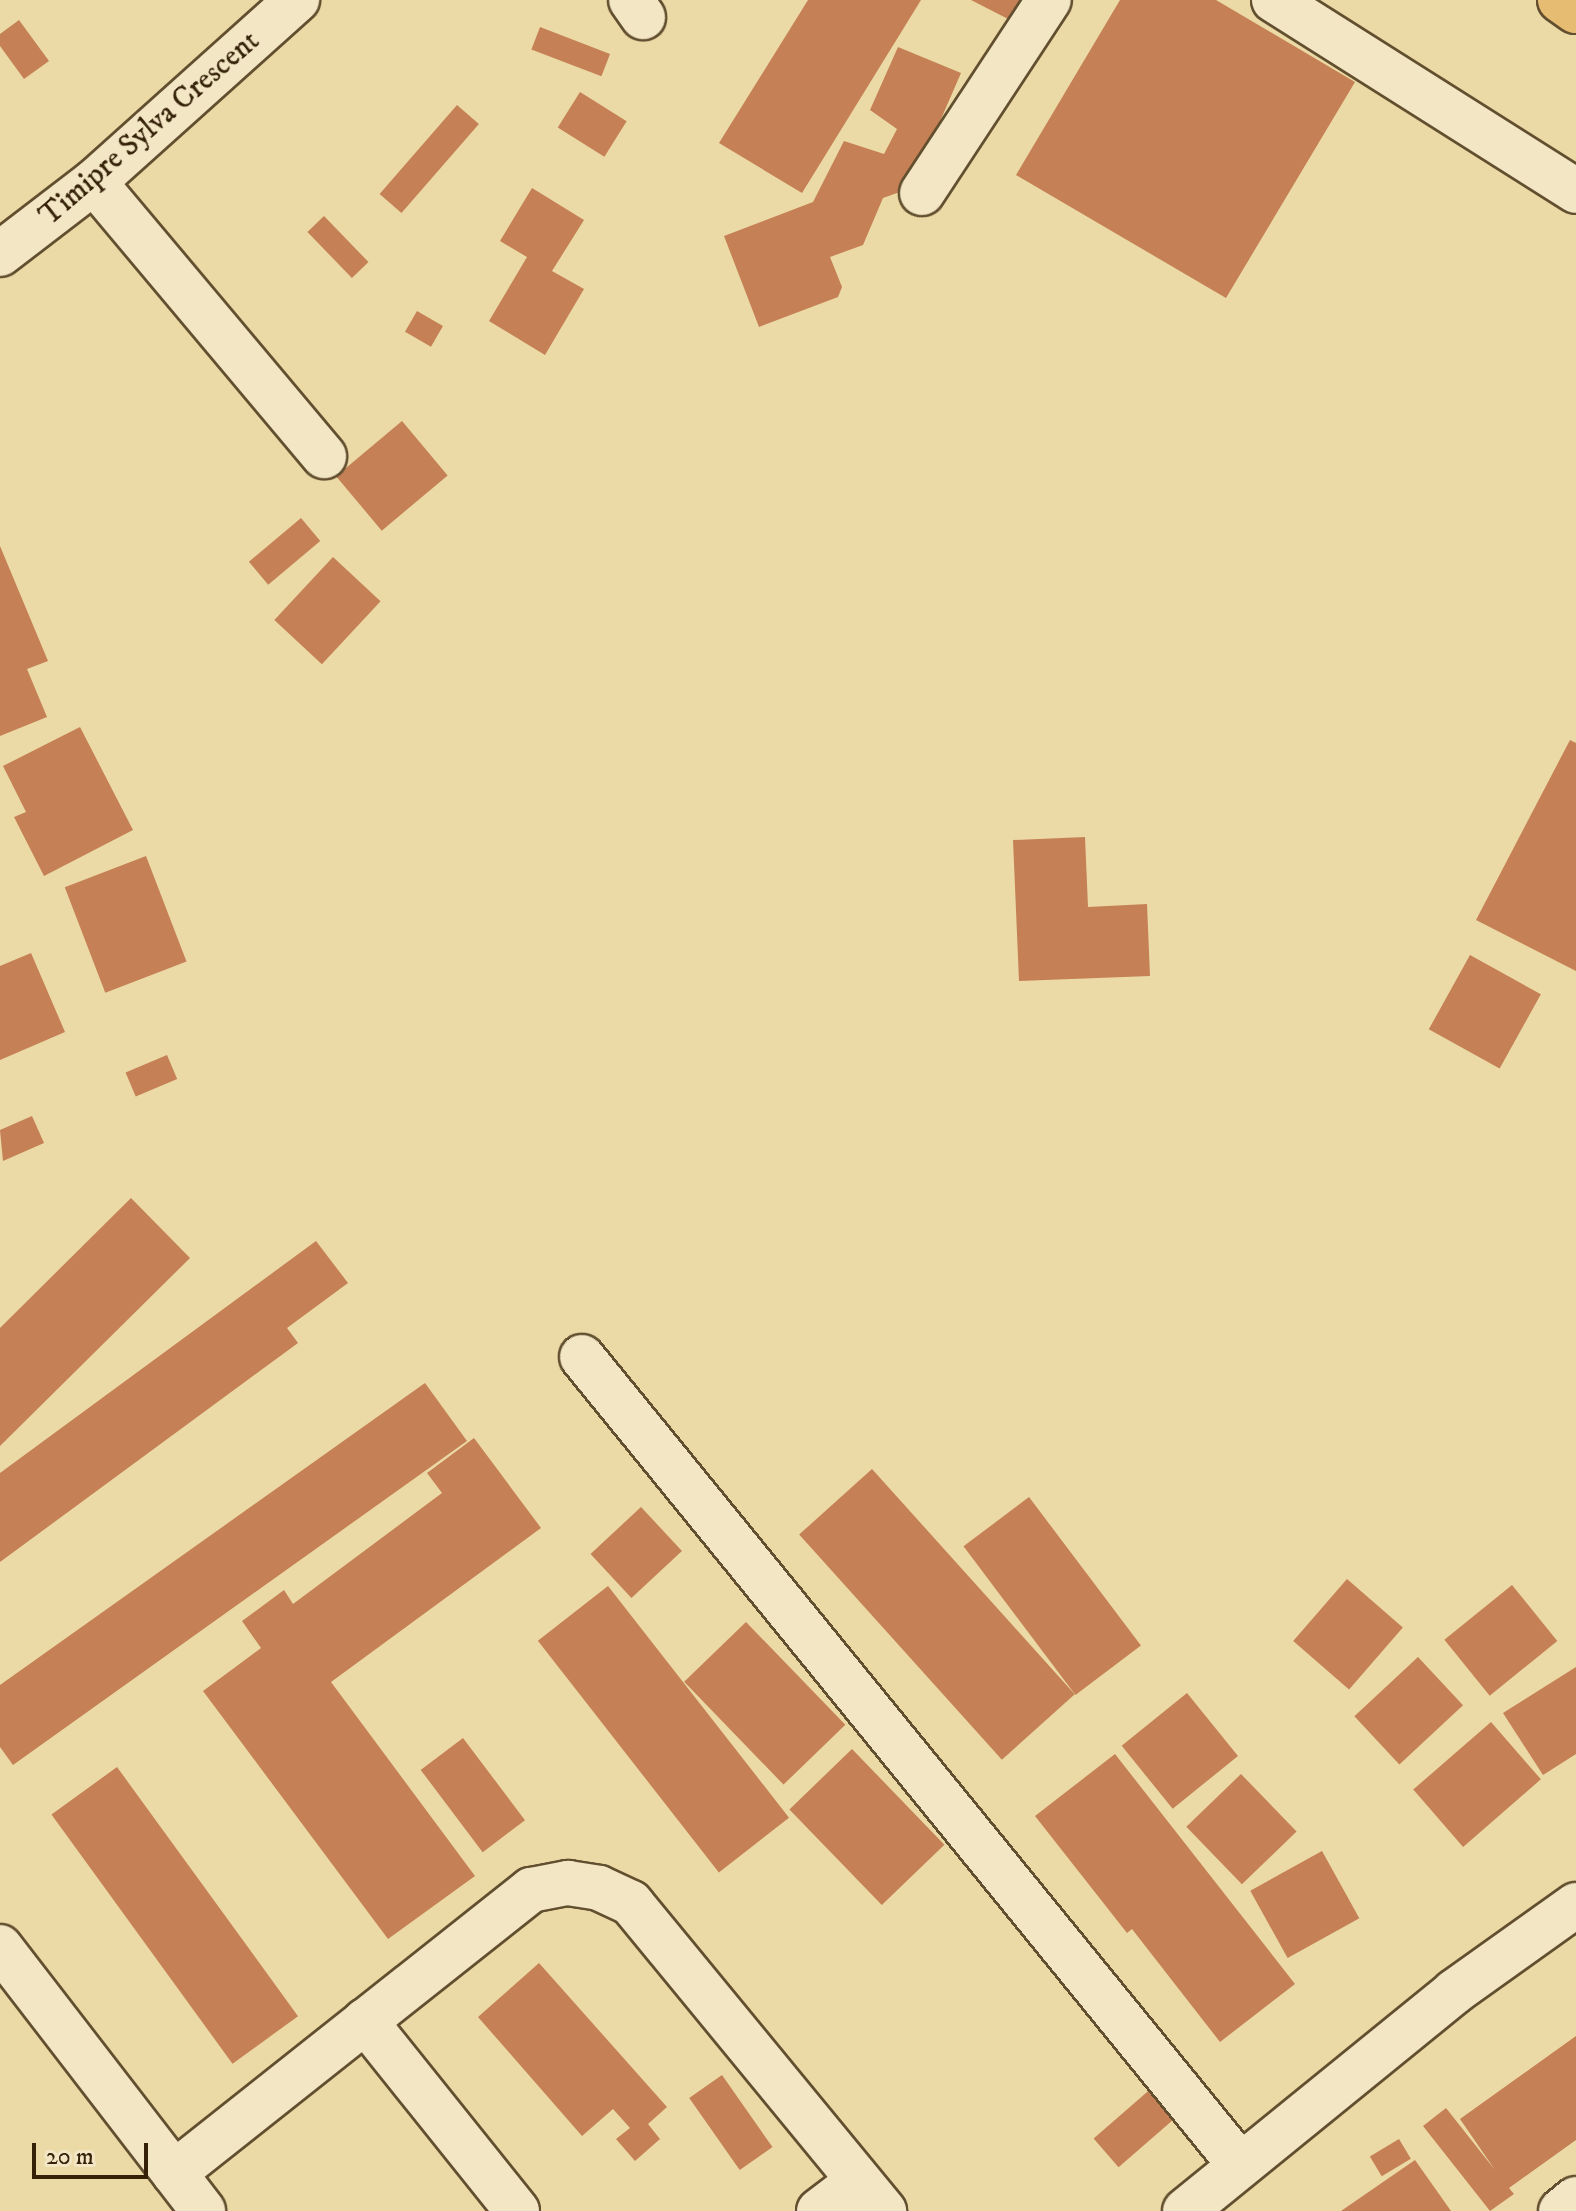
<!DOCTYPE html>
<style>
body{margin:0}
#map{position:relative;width:1576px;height:2211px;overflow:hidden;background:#ebd9a6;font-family:"IM FELL DW Pica",serif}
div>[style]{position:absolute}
.building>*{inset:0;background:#c58055;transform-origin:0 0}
.roads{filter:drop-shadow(2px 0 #624f2f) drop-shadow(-2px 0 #624f2f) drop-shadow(0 2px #624f2f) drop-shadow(0 -2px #624f2f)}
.minor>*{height:44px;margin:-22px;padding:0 22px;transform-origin:22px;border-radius:22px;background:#f2e6c5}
.major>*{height:44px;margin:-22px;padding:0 22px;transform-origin:22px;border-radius:22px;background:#e6bc73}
span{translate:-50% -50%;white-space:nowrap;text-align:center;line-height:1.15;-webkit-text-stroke:7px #f2e6c5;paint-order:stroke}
.street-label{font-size:30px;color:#342107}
.scale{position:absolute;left:32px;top:2143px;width:116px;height:36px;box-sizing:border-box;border:4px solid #342107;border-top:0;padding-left:10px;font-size:24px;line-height:28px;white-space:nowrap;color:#342107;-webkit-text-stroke:6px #f2e6c5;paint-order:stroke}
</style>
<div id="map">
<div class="building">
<div style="clip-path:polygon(808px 0,921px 0,802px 193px,719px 143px)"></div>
<div style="clip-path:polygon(971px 0,1025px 0,1014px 22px)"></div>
<div style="clip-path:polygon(1120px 0,1216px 0,1355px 82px,1226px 298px,1016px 175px)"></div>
<div style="clip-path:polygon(19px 20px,49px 61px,24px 79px,0 46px,0 34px)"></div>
<div style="left:540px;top:27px;width:75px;height:24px;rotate:21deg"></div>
<div style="clip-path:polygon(898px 47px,961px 73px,911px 188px,883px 198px,863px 245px,830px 257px,842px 287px,838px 297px,759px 327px,724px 236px,813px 202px,844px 141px,884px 154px,897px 129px,870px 110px)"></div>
<div style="left:580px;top:92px;width:55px;height:42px;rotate:32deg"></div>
<div style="left:457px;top:105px;width:29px;height:118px;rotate:41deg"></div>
<div style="clip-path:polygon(532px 188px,584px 220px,552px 271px,584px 289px,545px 355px,489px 321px,527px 257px,500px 241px)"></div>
<div style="left:324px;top:216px;width:64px;height:23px;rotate:46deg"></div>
<div style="left:417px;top:311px;width:30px;height:24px;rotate:30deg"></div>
<div style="left:402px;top:421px;width:71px;height:86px;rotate:50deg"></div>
<div style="left:301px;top:518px;width:30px;height:68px;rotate:50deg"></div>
<div style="clip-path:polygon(0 546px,48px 661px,27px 669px,47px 717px,0 736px)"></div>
<div style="left:333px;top:557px;width:65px;height:86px;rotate:43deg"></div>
<div style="clip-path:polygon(80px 727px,133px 830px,44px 876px,14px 817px,26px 812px,3px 766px)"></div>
<div style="clip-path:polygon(1570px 740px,1576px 743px,1576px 971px,1476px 920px)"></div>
<div style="clip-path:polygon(1085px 837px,1088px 907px,1147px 904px,1150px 976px,1019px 981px,1013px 840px)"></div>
<div style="left:146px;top:856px;width:113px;height:87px;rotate:69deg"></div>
<div style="clip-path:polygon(31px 953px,65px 1032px,0 1060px,0 966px)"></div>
<div style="left:1470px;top:955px;width:81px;height:85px;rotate:29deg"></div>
<div style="left:167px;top:1055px;width:26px;height:45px;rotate:67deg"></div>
<div style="clip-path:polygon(32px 1116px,44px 1143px,3px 1161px,0 1130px)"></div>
<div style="clip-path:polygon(131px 1198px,190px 1258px,0 1446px,0 1328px)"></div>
<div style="clip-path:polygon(316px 1241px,348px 1283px,287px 1328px,298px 1343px,0 1562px,0 1473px)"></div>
<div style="clip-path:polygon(425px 1383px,467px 1441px,13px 1765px,0 1747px,0 1685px)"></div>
<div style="clip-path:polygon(474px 1438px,541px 1528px,331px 1682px,475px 1876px,388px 1939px,203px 1691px,261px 1648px,242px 1621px,284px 1590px,293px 1604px,442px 1493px,427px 1473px)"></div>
<div style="left:872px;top:1469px;width:303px;height:98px;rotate:48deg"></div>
<div style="left:1029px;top:1497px;width:186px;height:82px;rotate:53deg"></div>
<div style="left:641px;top:1507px;width:60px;height:69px;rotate:47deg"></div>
<div style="left:1347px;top:1579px;width:74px;height:82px;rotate:41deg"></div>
<div style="left:1512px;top:1585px;width:72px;height:87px;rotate:51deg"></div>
<div style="left:608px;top:1586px;width:294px;height:89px;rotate:52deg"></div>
<div style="left:746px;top:1622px;width:143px;height:86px;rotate:46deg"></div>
<div style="left:1418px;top:1657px;width:66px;height:87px;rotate:47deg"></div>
<div style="clip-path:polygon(1576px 1667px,1576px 1754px,1543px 1775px,1503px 1713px)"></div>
<div style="left:1187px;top:1693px;width:81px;height:84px;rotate:51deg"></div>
<div style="left:1491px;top:1722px;width:76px;height:103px;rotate:49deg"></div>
<div style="left:463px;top:1738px;width:103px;height:53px;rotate:53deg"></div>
<div style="left:852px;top:1749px;width:133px;height:87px;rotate:46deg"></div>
<div style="clip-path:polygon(1115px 1754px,1295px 1984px,1220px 2042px,1132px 1929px,1127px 1933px,1035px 1816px)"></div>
<div style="left:117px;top:1767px;width:308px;height:81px;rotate:54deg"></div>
<div style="left:1241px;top:1774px;width:80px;height:76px;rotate:46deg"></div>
<div style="left:1322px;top:1851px;width:77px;height:82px;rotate:61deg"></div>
<div style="clip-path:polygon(539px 1963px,667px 2107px,648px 2124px,660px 2139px,635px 2161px,616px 2139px,630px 2128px,613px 2109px,582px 2136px,478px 2017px)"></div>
<div style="clip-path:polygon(1576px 2036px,1576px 2140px,1509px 2188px,1514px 2194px,1490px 2211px,1423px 2126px,1446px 2108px,1495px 2170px,1460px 2119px)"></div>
<div style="left:722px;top:2075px;width:88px;height:40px;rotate:55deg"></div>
<div style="left:1154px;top:2086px;width:38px;height:80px;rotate:49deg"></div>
<div style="left:1399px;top:2139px;width:23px;height:34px;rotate:59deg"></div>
<div style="clip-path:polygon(1415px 2160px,1451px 2211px,1341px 2211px)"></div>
</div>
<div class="roads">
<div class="minor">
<div style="left:631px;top:0;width:21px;rotate:55deg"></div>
<div style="left:1274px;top:0;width:357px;rotate:32.3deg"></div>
<div style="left:94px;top:182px;width:358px;rotate:50deg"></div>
<div style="left:922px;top:193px;width:231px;rotate:-56.7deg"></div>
<div style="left:0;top:254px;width:118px;rotate:-37.5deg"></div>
<div style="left:94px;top:182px;width:273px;rotate:-41.9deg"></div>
<div style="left:582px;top:1357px;width:1042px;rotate:50.84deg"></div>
<div style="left:0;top:1947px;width:333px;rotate:52.4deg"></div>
<div style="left:365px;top:2021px;width:243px;rotate:51.3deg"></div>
<div style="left:174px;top:2173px;width:456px;rotate:-38.4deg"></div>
<div style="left:531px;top:1890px;width:38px;rotate:-11deg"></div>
<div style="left:568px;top:1883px;width:31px;rotate:9deg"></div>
<div style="left:599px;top:1888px;width:35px;rotate:25deg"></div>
<div style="left:631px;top:1903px;width:399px;rotate:50.6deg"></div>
<div style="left:819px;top:2211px;width:48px;rotate:-37.3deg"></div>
<div style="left:1185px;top:2211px;width:347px;rotate:-39.1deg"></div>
<div style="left:1454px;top:1992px;width:150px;rotate:-35.5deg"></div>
<div style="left:1561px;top:2211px;width:19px;rotate:-39deg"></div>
</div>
<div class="major">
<div style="left:1560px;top:0;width:19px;rotate:35deg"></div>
</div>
</div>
<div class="street-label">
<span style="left:150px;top:129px;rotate:-41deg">Timipre Sylva Crescent</span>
</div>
<div class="scale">20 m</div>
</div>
